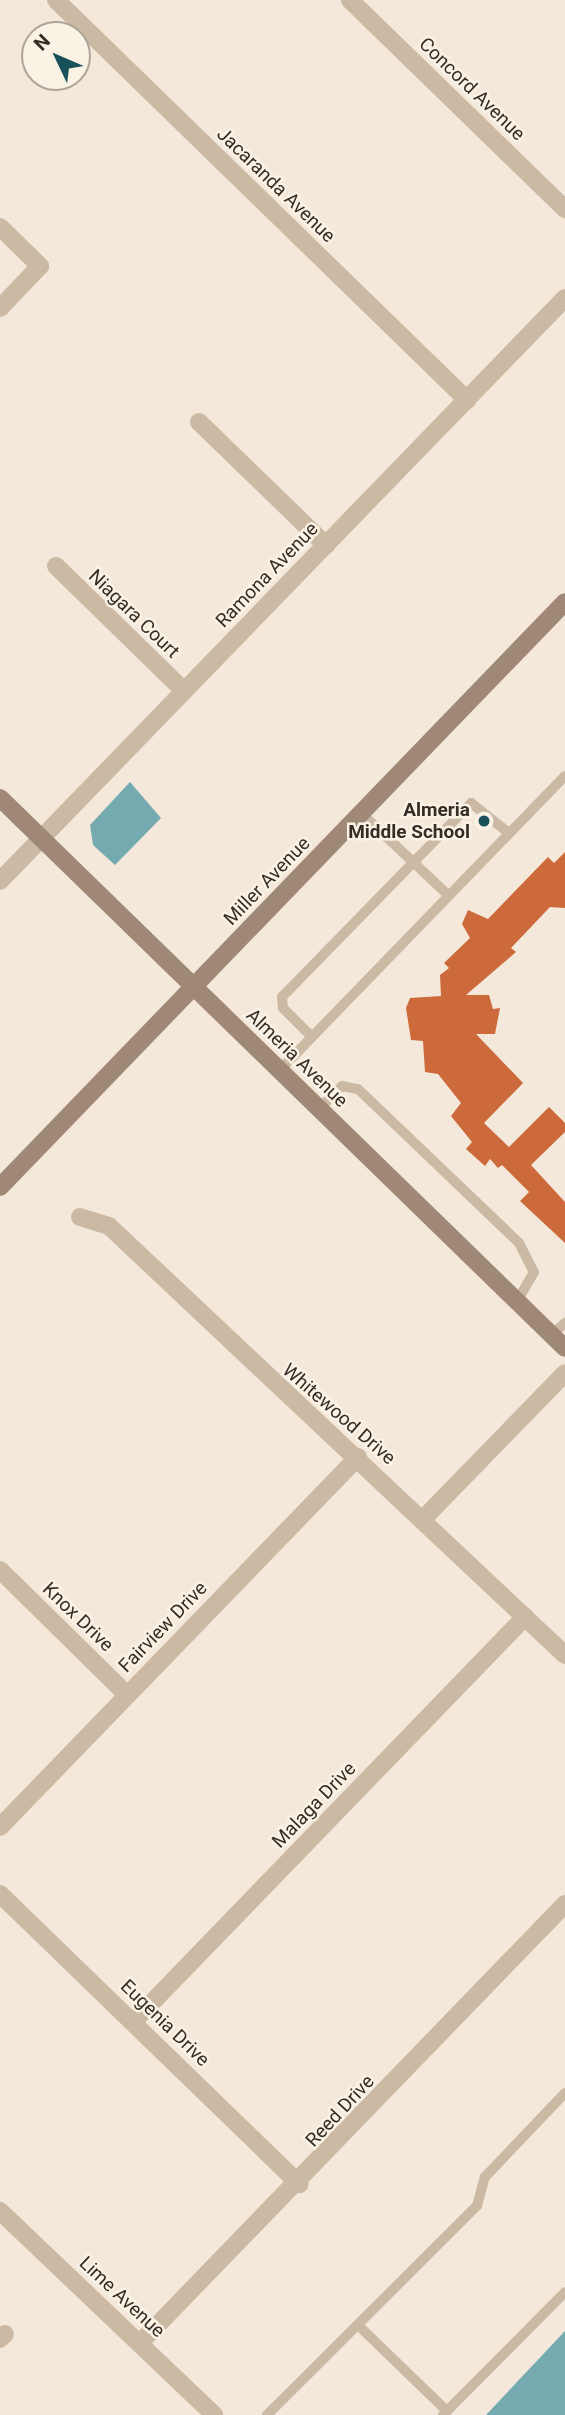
<!DOCTYPE html>
<style>
body{margin:0}
#map{position:relative;width:565px;height:2415px;overflow:hidden;background:#f3e8d9;font-family:Roboto,sans-serif}
div>[style]{position:absolute}
.water>*{inset:0;background:#76aab1}
.building>*{inset:0;background:#cd6a3c}
.lane>*{height:10px;margin:-5px;padding:0 5px;transform-origin:5px;border-radius:5px;background:#cbb9a4}
.street>*{height:18px;margin:-9px;padding:0 9px;transform-origin:9px;border-radius:9px;background:#cbb9a4}
.secondary>*{height:18px;margin:-9px;padding:0 9px;transform-origin:9px;border-radius:9px;background:#9f8875}
.dots>*{width:19px;height:19px;translate:-50% -50%;box-sizing:border-box;border:4px solid #faf2e5;border-radius:50%}
span{translate:-50% -50%;white-space:nowrap;text-align:center;line-height:1.15;-webkit-text-stroke:5px #faf2e5;paint-order:stroke}
.street-label{font-size:19px;color:#362c26}
.poi-label{font-size:19px;color:#362c26;font-weight:700}
.right{translate:-100% -50%;text-align:right}
.north{position:absolute;left:21px;top:21px;width:70px;height:70px;box-sizing:border-box;background:#faf2e5;border:2px solid #aca399;border-radius:50%;rotate:314deg;font-size:19px;font-weight:700;line-height:28px;text-align:center;color:#362c26}
.north::after{content:'';display:block;margin:auto;width:24px;height:32px;background:#19515a;clip-path:polygon(50% 0,100% 100%,50% 72%,0 100%)}
</style>
<div id="map">
<div class="water">
<div style="clip-path:polygon(130px 782px,161px 818px,115px 865px,93px 845px,90px 825px)"></div>
<div style="clip-path:polygon(565px 2331px,565px 2415px,486px 2415px)"></div>
</div>
<div class="building">
<div style="clip-path:polygon(565px 852px,565px 908px,550px 907px,511px 948px,516px 952px,466px 995px,489px 995px,493px 1009px,500px 1008px,495px 1034px,476px 1034px,523px 1083px,484px 1123px,509px 1147px,549px 1107px,565px 1123px,565px 1132px,531px 1165px,565px 1202px,565px 1243px,520px 1201px,529px 1192px,502px 1165px,498px 1168px,490px 1159px,485px 1166px,466px 1149px,472px 1142px,451px 1116px,461px 1103px,438px 1074px,425px 1072px,423px 1041px,411px 1040px,406px 1008px,410px 998px,441px 996px,440px 975px,449px 968px,444px 963px,470px 938px,462px 924px,468px 910px,488px 919px,548px 857px,554px 863px)"></div>
</div>
<div class="lane">
<div style="left:361px;top:813px;width:118px;rotate:43.3deg"></div>
<div style="left:311px;top:1036px;width:40px;rotate:-135deg"></div>
<div style="left:283px;top:1008px;width:11px;rotate:-95deg"></div>
<div style="left:282px;top:997px;width:271px;rotate:-45.7deg"></div>
<div style="left:471px;top:803px;width:48px;rotate:38.3deg"></div>
<div style="left:280px;top:1070px;width:409px;rotate:-45.9deg"></div>
<div style="left:319px;top:1109px;width:33px;rotate:-45deg"></div>
<div style="left:342px;top:1086px;width:16px;rotate:11deg"></div>
<div style="left:358px;top:1089px;width:223px;rotate:43.7deg"></div>
<div style="left:519px;top:1243px;width:33px;rotate:63deg"></div>
<div style="left:534px;top:1272px;width:32px;rotate:120deg"></div>
<div style="left:552px;top:1335px;width:18px;rotate:-43deg"></div>
<div style="left:360px;top:2327px;width:121px;rotate:44deg"></div>
<div style="left:267px;top:2415px;width:296px;rotate:-44.9deg"></div>
<div style="left:477px;top:2206px;width:30px;rotate:-75deg"></div>
<div style="left:485px;top:2177px;width:116px;rotate:-46.4deg"></div>
<div style="left:443px;top:2415px;width:173px;rotate:-45.2deg"></div>
</div>
<div class="street">
<div style="left:56px;top:0;width:574px;rotate:44.22deg"></div>
<div style="left:350px;top:0;width:300px;rotate:44.2deg"></div>
<div style="left:0;top:227px;width:56px;rotate:44.3deg"></div>
<div style="left:40px;top:266px;width:58px;rotate:133.6deg"></div>
<div style="left:199px;top:422px;width:177px;rotate:44.1deg"></div>
<div style="left:56px;top:566px;width:179px;rotate:44.3deg"></div>
<div style="left:0;top:881px;width:812px;rotate:-45.9deg"></div>
<div style="left:80px;top:1217px;width:30px;rotate:17deg"></div>
<div style="left:109px;top:1226px;width:626px;rotate:43.25deg"></div>
<div style="left:424px;top:1518px;width:202px;rotate:-45.8deg"></div>
<div style="left:0;top:1570px;width:178px;rotate:44.5deg"></div>
<div style="left:0;top:1827px;width:515px;rotate:-45.94deg"></div>
<div style="left:0;top:1894px;width:417px;rotate:44.1deg"></div>
<div style="left:133px;top:2022px;width:564px;rotate:-45.93deg"></div>
<div style="left:0;top:2211px;width:296px;rotate:43.6deg"></div>
<div style="left:0;top:2339px;width:7px;rotate:-45deg"></div>
<div style="left:140px;top:2343px;width:611px;rotate:-45.93deg"></div>
</div>
<div class="secondary">
<div style="left:0;top:798px;width:788px;rotate:44.23deg"></div>
<div style="left:0;top:1187px;width:813px;rotate:-46deg"></div>
</div>
<div class="dots">
<div style="left:484px;top:821px;background:#19515a"></div>
</div>
<div class="street-label">
<span style="left:472px;top:89px;rotate:44deg">Concord Avenue</span>
<span style="left:276px;top:185px;rotate:44deg">Jacaranda Avenue</span>
<span style="left:267px;top:575px;rotate:-46deg">Ramona Avenue</span>
<span style="left:134px;top:614px;rotate:44deg">Niagara Court</span>
<span style="left:267px;top:881px;rotate:-46deg">Miller Avenue</span>
<span style="left:297px;top:1058px;rotate:44deg">Almeria Avenue</span>
<span style="left:339px;top:1414px;rotate:41deg">Whitewood Drive</span>
<span style="left:78px;top:1617px;rotate:44deg">Knox Drive</span>
<span style="left:163px;top:1627px;rotate:-46deg">Fairview Drive</span>
<span style="left:314px;top:1805px;rotate:-46deg">Malaga Drive</span>
<span style="left:165px;top:2023px;rotate:44deg">Eugenia Drive</span>
<span style="left:340px;top:2111px;rotate:-47deg">Reed Drive</span>
<span style="left:122px;top:2297px;rotate:43deg">Lime Avenue</span>
</div>
<div class="poi-label">
<span class="right" style="left:470px;top:821px">Almeria<br>Middle School</span>
</div>
<div class="north">N</div>
</div>
